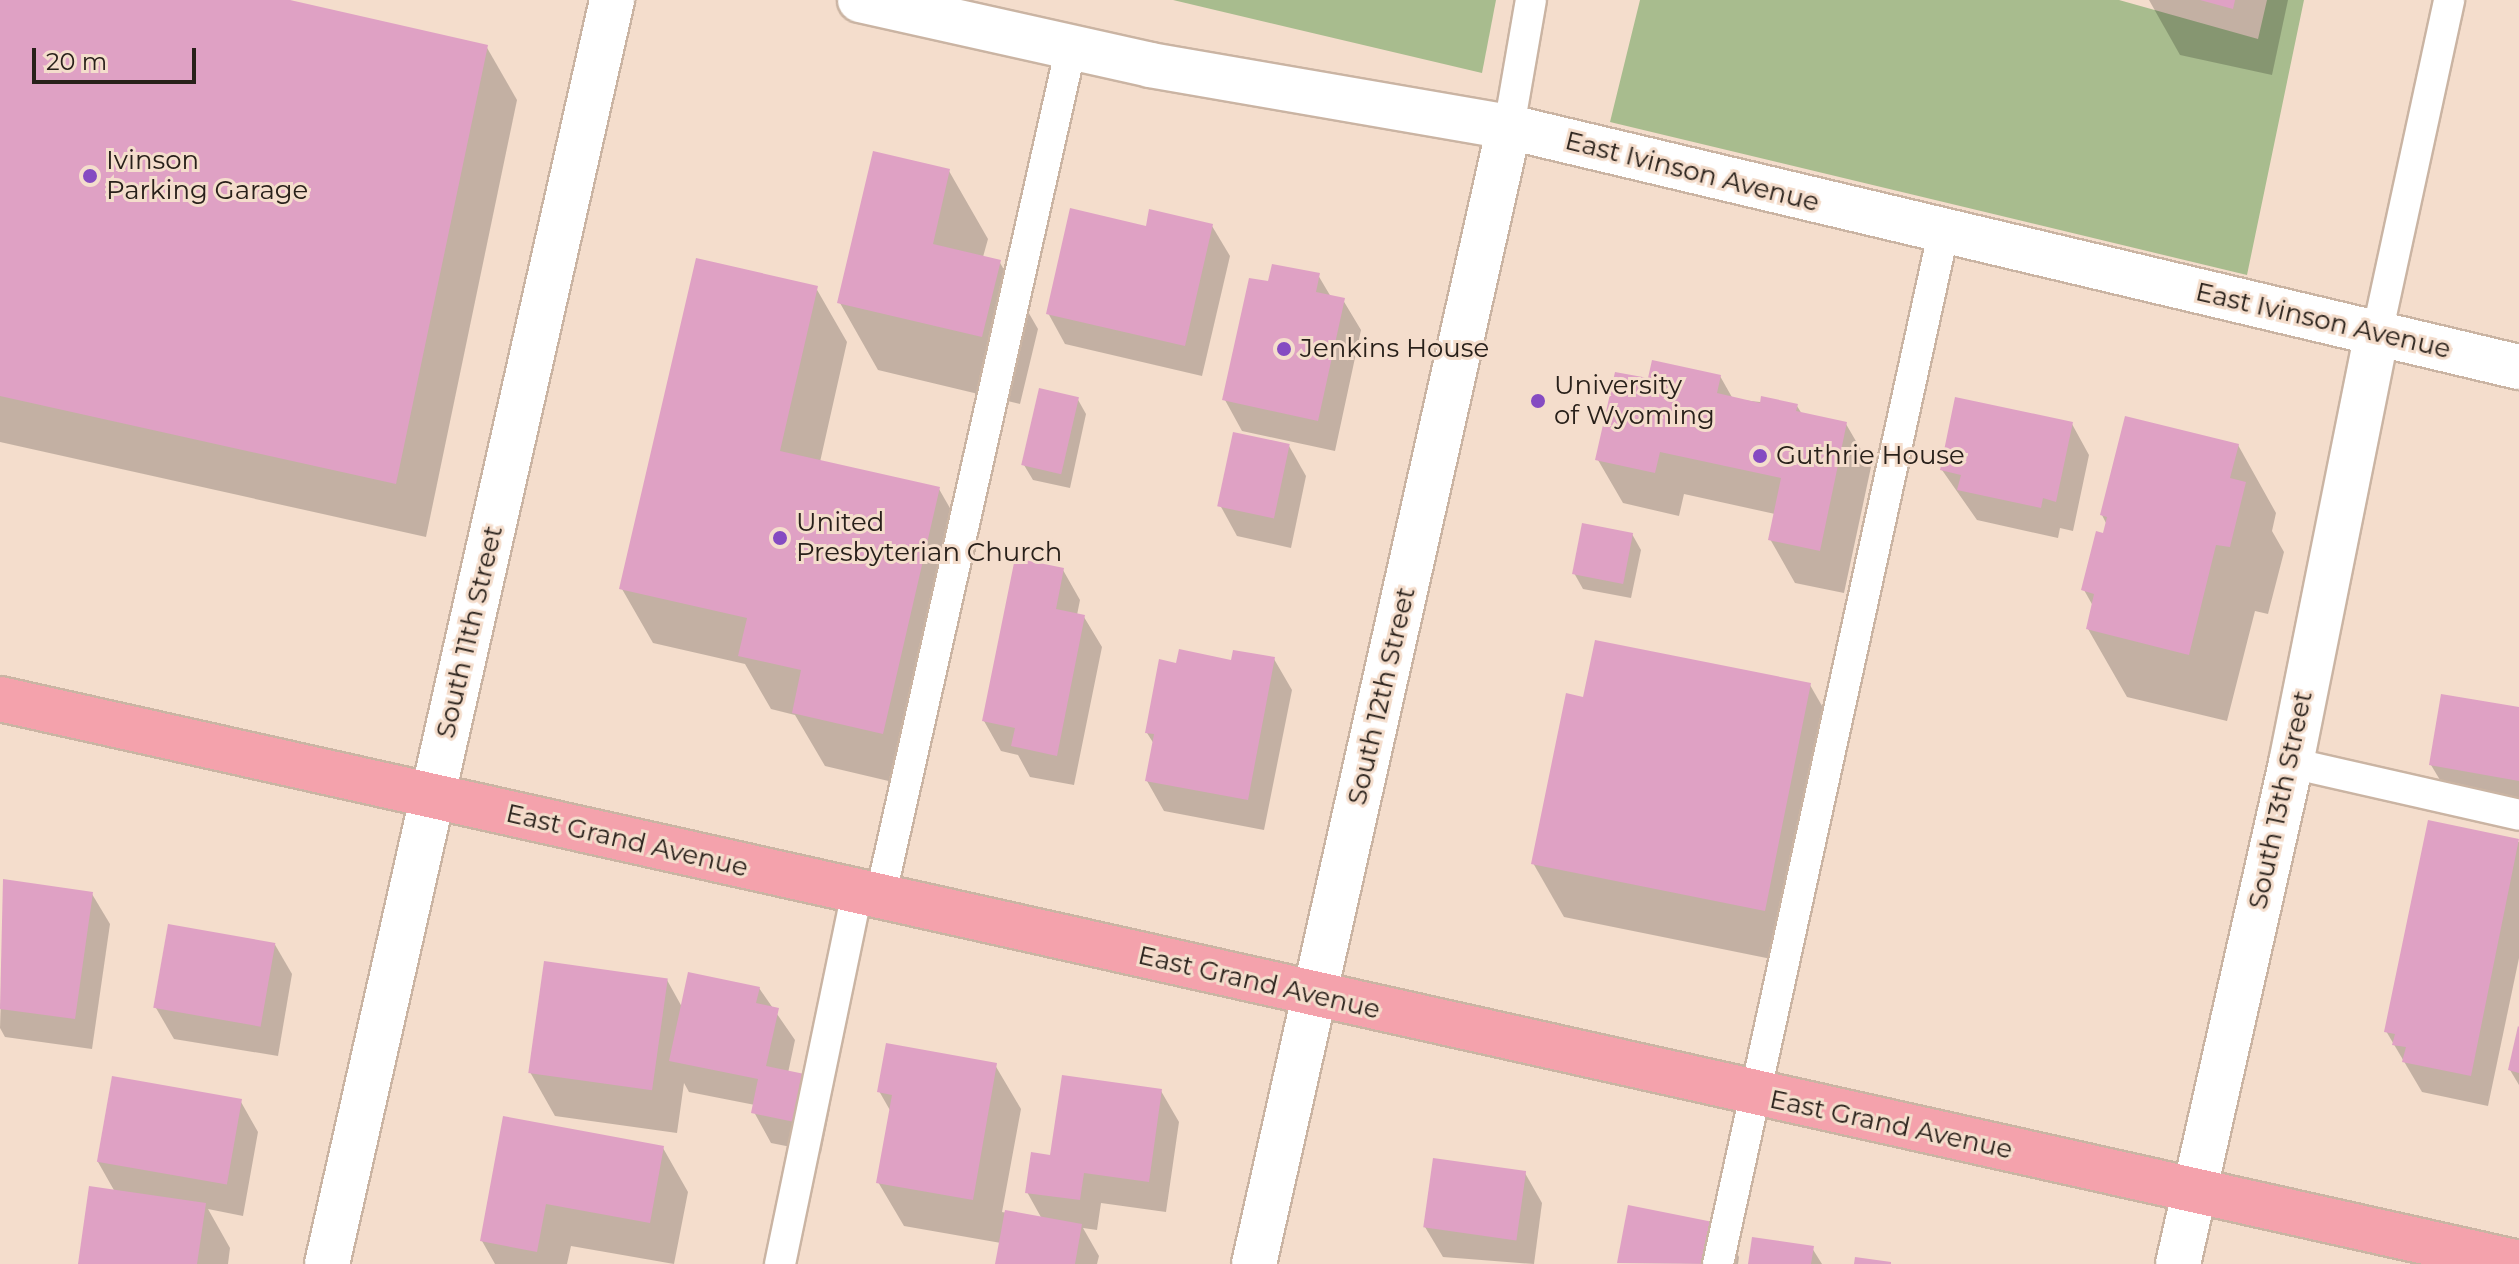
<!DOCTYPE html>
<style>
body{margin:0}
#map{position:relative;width:2519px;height:1264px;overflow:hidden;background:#f4ddcc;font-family:Montserrat,sans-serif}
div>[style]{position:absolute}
.green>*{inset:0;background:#a8bc8e}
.shadow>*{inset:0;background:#0003}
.building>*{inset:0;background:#dfa1c4;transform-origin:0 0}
.roads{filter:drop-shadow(2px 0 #cab4a3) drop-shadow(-2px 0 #cab4a3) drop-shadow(0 2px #cab4a3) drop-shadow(0 -2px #cab4a3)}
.service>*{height:30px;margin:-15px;padding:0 15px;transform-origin:15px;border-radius:15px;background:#fff}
.minor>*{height:44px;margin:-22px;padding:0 22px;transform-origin:22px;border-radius:22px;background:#fff}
.tertiary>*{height:44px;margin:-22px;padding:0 22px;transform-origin:22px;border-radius:22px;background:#fff}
.primary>*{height:44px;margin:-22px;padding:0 22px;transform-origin:22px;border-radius:22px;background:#f4a2ac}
.dots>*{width:22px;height:22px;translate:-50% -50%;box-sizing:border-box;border:4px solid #f4ddcc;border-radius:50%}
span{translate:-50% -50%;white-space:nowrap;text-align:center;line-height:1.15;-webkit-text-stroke:6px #f4ddcc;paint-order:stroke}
.poi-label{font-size:26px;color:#28201a}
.left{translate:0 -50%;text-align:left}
.street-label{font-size:26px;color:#28201a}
.scale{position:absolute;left:32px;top:48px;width:164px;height:36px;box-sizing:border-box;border:4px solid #28201a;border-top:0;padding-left:10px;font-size:24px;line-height:28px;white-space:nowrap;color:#28201a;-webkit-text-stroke:6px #f4ddcc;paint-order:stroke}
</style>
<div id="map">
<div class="green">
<div style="clip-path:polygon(1173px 0,1496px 0,1482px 73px)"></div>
<div style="clip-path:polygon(1640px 0,2119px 0,2258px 39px,2267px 0,2304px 0,2247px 275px,1610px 122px)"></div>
</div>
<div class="shadow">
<div style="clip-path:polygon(0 0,281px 0,486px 46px,517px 100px,426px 537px,0 442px)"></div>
<div style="clip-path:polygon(2149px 0,2288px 0,2272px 75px,2180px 55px)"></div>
<div style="clip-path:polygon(949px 171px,988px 239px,983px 257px,999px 261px,1038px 329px,1020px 404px,878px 370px,840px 303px)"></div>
<div style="clip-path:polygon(1212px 226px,1230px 256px,1202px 376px,1065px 344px,1048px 313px,1147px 229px)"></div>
<div style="clip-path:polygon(1318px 275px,1331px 297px,1343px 300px,1361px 330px,1335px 451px,1242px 431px,1225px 400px,1269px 284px)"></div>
<div style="clip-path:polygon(816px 288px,847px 342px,820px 462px,939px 489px,970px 543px,914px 787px,825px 766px,795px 715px,771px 709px,745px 664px,653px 643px,622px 589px)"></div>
<div style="clip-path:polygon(1720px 376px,1733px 399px,1797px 406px,1802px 414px,1846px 424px,1871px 467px,1844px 593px,1795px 583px,1770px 539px,1775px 514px,1684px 494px,1679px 516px,1623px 503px,1598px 460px,1650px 380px)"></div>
<div style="clip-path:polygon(1077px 398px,1086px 414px,1070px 488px,1033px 480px,1024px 465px)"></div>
<div style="clip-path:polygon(2072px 424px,2089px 455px,2073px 531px,2060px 528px,2058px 538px,1977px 520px,1942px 470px)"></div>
<div style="clip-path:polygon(2238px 445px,2276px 513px,2272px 531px,2284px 552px,2268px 614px,2255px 611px,2227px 721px,2127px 697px,2088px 629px,2093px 606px,2084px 590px,2105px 536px,2107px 525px,2102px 515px)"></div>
<div style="clip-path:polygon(1289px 446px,1306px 476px,1291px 548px,1237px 536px,1220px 505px)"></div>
<div style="clip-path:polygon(1632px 534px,1641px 550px,1631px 598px,1583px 589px,1574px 573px)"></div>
<div style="clip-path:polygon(1063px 570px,1080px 600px,1077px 615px,1084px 617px,1102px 647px,1074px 785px,1030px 777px,1018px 755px,1001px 751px,984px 721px)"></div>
<div style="clip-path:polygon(1274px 659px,1292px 690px,1264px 830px,1164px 811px,1147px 781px,1154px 744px,1147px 733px,1177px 665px)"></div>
<div style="clip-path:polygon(1810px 685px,1841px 739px,1796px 964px,1564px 917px,1533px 863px,1585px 699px)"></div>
<div style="clip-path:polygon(2519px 709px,2519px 807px,2449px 795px,2431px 765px)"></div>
<div style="clip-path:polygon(2430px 823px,2519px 842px,2519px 958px,2488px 1106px,2422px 1092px,2386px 1031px)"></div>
<div style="clip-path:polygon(5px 882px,92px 894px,110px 924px,92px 1049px,5px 1037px,0 1028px)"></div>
<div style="clip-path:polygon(274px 943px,292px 974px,278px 1056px,174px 1039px,156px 1008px)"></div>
<div style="clip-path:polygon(667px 980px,682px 1007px,759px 988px,795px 1040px,788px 1073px,812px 1078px,830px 1108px,821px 1153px,771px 1143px,754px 1112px,755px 1105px,689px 1092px,684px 1083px,677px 1133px,555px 1116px,530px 1072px)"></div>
<div style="clip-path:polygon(2519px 1030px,2519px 1085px,2510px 1070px)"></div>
<div style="clip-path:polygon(995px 1065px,1021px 1109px,1002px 1212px,1042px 1219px,1027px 1192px,1052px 1157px,1161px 1091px,1179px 1122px,1166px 1212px,1101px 1203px,1097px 1230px,1083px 1228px,1099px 1256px,1097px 1264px,997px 1264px,1001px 1243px,904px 1226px,878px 1182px,891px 1112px,879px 1091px)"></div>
<div style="clip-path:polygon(241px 1102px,258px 1132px,243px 1216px,208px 1209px,230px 1248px,228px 1264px,80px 1264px,115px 1192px,98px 1162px)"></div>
<div style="clip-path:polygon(505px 1119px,663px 1148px,688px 1192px,674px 1264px,571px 1246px,567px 1264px,495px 1264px,482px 1241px)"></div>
<div style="clip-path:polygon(1525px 1173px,1542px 1203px,1534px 1264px,1443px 1257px,1425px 1227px)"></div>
<div style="clip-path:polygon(1722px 1226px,1739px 1257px,1738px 1264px,1619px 1262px)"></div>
<div style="clip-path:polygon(1812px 1248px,1822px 1264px,1750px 1264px)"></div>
</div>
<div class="building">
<div style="clip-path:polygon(0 0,290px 0,488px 45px,396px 484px,0 396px)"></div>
<div style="clip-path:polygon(2200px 0,2235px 0,2233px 9px)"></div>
<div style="clip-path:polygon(873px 151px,950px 169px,933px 244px,1001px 260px,982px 337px,837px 303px)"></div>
<div style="clip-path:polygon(1070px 208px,1146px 226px,1149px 209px,1213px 224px,1185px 346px,1046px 314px)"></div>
<div style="clip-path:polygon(696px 258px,818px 286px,780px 451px,940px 487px,883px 734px,792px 713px,801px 670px,738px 656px,747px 618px,619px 589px)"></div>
<div style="clip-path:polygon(1272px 264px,1320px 273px,1316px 292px,1345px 298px,1318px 421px,1222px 400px,1249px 278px,1268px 281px)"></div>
<div style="clip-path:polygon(1652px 360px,1721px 375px,1717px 393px,1760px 403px,1761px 396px,1798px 404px,1796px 411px,1847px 422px,1820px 551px,1768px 540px,1781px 478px,1660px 452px,1655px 473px,1595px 460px,1615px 372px,1648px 378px)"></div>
<div style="left:1039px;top:388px;width:41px;height:79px;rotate:13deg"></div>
<div style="clip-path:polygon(1955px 397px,2073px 422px,2056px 502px,2043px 498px,2041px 508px,1957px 490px,1961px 475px,1940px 470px)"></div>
<div style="clip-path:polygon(2125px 416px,2239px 444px,2230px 478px,2246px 482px,2230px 547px,2216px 545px,2189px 655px,2086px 629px,2094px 594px,2081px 590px,2096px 531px,2103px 533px,2107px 517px,2100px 515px)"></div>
<div style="left:1233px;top:432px;width:58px;height:76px;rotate:12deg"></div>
<div style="left:1582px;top:523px;width:52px;height:52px;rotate:11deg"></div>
<div style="clip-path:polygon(1015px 558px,1064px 568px,1056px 609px,1085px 615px,1057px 756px,1011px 746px,1015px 728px,982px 721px)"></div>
<div style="clip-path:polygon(1595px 640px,1811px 683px,1765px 911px,1531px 864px,1566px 693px,1583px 697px)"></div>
<div style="clip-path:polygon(1179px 649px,1231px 660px,1233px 650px,1275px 657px,1248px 800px,1145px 781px,1154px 734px,1145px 733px,1159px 659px,1176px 663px)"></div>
<div style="clip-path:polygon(2441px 694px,2519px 707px,2519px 781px,2429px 765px)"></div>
<div style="clip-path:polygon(2428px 820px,2519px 839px,2471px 1076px,2402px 1062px,2406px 1047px,2392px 1045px,2395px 1034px,2384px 1032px)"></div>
<div style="clip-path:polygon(3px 879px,93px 892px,75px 1019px,0 1009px)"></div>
<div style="left:168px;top:924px;width:109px;height:85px;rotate:10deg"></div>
<div style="left:544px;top:961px;width:125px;height:113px;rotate:8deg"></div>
<div style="clip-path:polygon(688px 972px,760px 987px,756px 1003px,779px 1008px,766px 1066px,814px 1076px,804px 1124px,751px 1113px,758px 1079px,669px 1061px)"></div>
<div style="clip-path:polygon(2518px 1026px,2519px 1027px,2519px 1073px,2508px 1070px)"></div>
<div style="clip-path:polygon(886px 1043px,997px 1063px,973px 1200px,876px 1183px,892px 1095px,877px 1092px)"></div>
<div style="clip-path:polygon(1062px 1075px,1162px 1089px,1149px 1182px,1084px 1173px,1080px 1200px,1025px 1193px,1031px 1152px,1050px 1155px)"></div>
<div style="left:112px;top:1076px;width:132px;height:87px;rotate:10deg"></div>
<div style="clip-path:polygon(503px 1116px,664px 1146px,650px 1223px,546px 1204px,537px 1252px,480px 1241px)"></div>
<div style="left:1433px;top:1158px;width:94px;height:70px;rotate:8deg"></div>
<div style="clip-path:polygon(89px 1186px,206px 1203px,197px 1264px,78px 1264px)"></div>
<div style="clip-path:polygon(1628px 1205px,1723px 1224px,1715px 1264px,1617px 1263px)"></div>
<div style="clip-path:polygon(1005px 1210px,1082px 1224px,1075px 1264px,995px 1264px)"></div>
<div style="clip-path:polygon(1752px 1237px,1814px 1246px,1811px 1264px,1748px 1264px)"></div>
<div style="clip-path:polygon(1855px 1257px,1891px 1262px,1891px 1264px,1854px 1264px)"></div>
</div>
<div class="roads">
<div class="service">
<div style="left:1509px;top:127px;width:129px;rotate:-80.2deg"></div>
<div style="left:2377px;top:334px;width:342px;rotate:-77.8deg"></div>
<div style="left:2291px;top:763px;width:234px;rotate:12.8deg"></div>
<div style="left:880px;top:898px;width:872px;rotate:-77.35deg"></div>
<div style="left:780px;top:1264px;width:380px;rotate:-78.3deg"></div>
<div style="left:1718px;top:1264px;width:1054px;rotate:-77.68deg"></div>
</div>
<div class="minor">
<div style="left:327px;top:1264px;width:1296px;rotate:-77.29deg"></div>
<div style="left:1254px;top:1264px;width:1165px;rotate:-77.36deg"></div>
<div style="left:2178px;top:1264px;width:514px;rotate:-77.29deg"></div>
<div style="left:2291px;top:763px;width:438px;rotate:-78.7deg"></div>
</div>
<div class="tertiary">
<div style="left:860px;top:0;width:297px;rotate:12.6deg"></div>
<div style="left:1150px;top:65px;width:364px;rotate:9.8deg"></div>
<div style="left:1509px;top:127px;width:1038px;rotate:13.37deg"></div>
</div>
<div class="primary">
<div style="left:0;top:699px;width:2581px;rotate:12.62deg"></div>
</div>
</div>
<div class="dots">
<div style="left:90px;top:176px;background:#854bc2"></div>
<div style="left:1284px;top:349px;background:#854bc2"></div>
<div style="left:1538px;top:401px;background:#854bc2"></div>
<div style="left:1760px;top:456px;background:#854bc2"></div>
<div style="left:780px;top:538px;background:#854bc2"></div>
</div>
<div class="poi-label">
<span class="left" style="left:106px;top:176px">Ivinson<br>Parking Garage</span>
<span class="left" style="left:1300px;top:349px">Jenkins House</span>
<span class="left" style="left:1554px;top:401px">University<br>of Wyoming</span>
<span class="left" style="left:1776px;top:456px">Guthrie House</span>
<span class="left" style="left:796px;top:538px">United<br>Presbyterian Church</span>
</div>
<div class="street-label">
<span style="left:1692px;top:172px;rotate:14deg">East Ivinson Avenue</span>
<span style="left:2323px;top:321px;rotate:13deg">East Ivinson Avenue</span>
<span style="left:470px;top:632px;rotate:-77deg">South 11th Street</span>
<span style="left:1382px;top:696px;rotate:-77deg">South 12th Street</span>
<span style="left:2281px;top:800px;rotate:-78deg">South 13th Street</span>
<span style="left:627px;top:841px;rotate:13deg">East Grand Avenue</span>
<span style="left:1259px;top:983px;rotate:13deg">East Grand Avenue</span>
<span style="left:1891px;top:1125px;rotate:12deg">East Grand Avenue</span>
</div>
<div class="scale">20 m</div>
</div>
